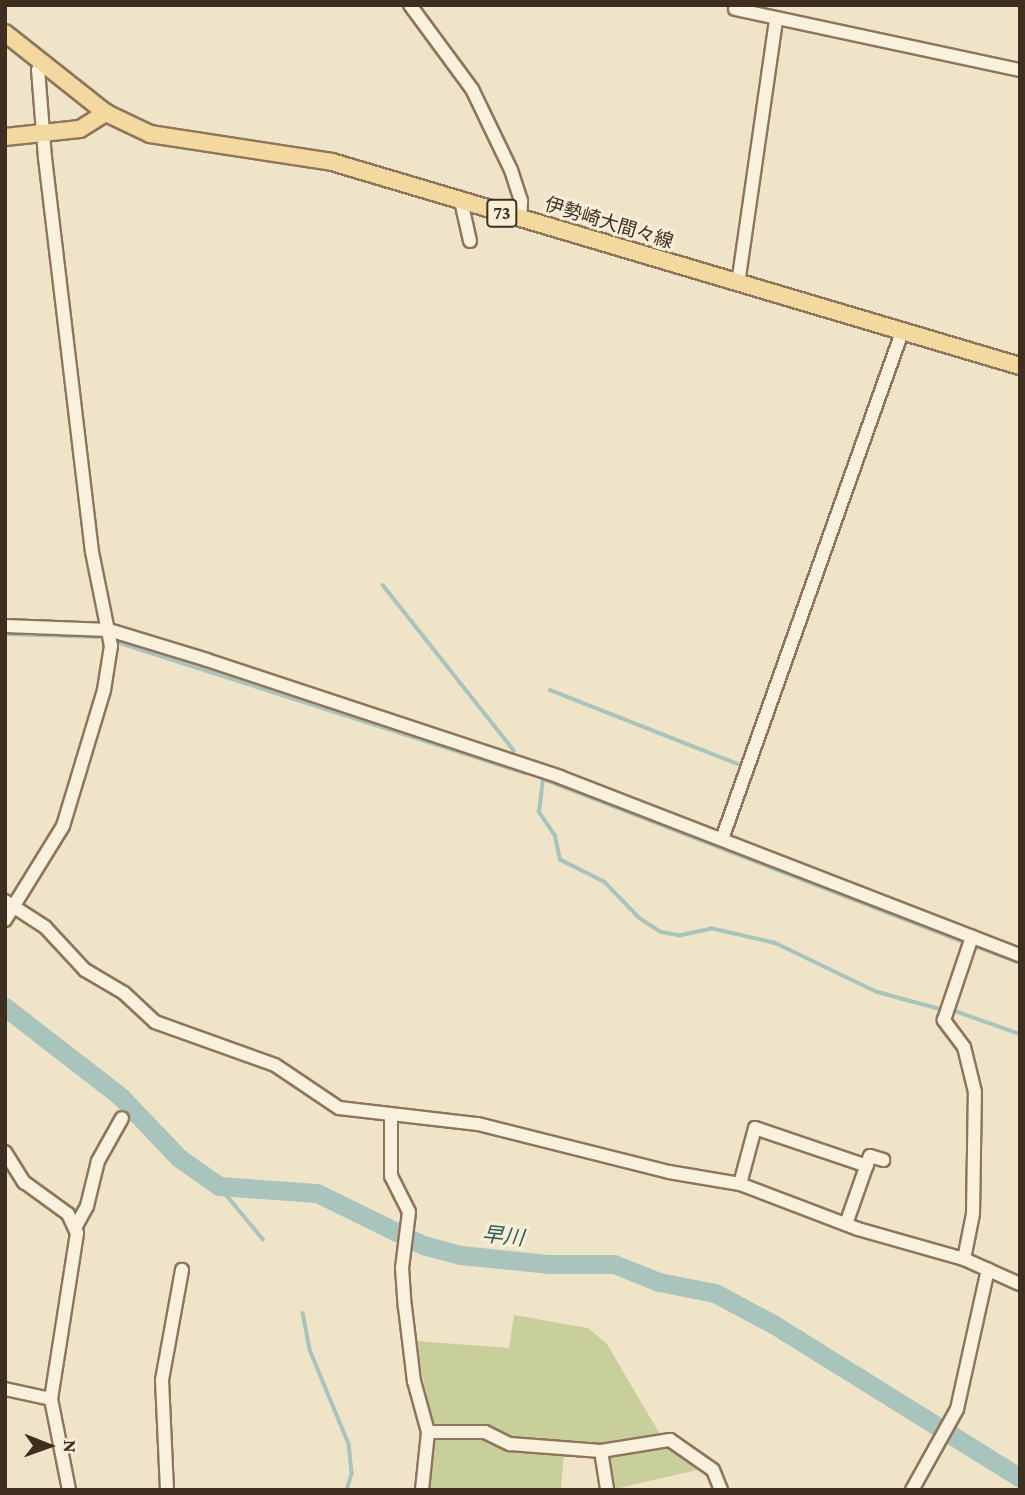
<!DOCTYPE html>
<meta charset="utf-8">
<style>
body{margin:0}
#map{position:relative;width:1025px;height:1495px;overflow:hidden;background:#f0e4c8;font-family:"Crimson Pro","Noto Sans JP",serif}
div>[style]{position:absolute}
.green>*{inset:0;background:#c9cf9b}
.stream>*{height:3.5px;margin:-1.75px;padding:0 1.75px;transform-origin:1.75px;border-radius:1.75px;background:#a9c4bc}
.river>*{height:19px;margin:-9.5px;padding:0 9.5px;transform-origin:9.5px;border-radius:9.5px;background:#a9c4bc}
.roads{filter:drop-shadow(2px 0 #8d765c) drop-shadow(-2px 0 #8d765c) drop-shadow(0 2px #8d765c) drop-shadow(0 -2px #8d765c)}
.minor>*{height:12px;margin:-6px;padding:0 6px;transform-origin:6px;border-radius:6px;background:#faf1dc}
.major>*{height:16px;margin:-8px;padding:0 8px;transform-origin:8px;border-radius:8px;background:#f3d9a0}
span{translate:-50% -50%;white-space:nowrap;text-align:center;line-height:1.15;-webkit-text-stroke:6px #f7eed8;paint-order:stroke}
.shield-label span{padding:2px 5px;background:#f7eed8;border:2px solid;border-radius:5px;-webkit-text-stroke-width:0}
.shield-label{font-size:18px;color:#3d2e20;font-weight:700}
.street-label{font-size:19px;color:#3d2e20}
.water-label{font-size:21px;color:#2f5d5a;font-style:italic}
.frame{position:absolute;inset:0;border:7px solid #3d2e20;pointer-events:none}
.north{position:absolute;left:14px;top:1411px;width:70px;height:70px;-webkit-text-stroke:5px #f7eed8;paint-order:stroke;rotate:91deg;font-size:19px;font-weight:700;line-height:28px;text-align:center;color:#3d2e20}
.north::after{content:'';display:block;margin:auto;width:24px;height:32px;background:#3d2e20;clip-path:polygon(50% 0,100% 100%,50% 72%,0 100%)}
</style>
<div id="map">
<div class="green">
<div style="clip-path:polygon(514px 1315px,588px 1328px,607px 1344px,661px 1436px,618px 1447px,514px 1440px,432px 1427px,416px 1341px,509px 1348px)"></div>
<div style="clip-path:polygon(483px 1436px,564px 1453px,561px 1488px,428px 1490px,432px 1439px)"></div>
<div style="clip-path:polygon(666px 1445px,701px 1469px,611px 1490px,608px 1459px,642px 1446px)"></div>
</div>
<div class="stream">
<div style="left:383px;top:585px;width:211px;rotate:51.6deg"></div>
<div style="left:5px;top:634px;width:93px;rotate:1.8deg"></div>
<div style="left:120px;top:643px;width:426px;rotate:17.8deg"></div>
<div style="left:550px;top:690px;width:202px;rotate:21.5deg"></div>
<div style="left:975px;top:946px;width:48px;rotate:20.7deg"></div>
<div style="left:938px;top:1009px;width:64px;rotate:-164.7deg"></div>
<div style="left:876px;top:992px;width:113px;rotate:-154.3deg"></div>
<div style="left:774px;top:943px;width:64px;rotate:-167.3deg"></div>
<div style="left:712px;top:929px;width:33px;rotate:168deg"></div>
<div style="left:680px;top:936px;width:20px;rotate:-169deg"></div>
<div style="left:660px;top:932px;width:24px;rotate:-147deg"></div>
<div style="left:640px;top:919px;width:52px;rotate:-134.2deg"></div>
<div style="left:604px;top:882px;width:49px;rotate:-153.4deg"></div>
<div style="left:560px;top:860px;width:25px;rotate:-102deg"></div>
<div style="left:555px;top:836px;width:29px;rotate:-124deg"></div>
<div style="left:539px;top:812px;width:33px;rotate:-83deg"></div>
<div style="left:543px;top:779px;width:448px;rotate:21.2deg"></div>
<div style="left:955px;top:1011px;width:69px;rotate:19.5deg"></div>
<div style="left:219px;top:1186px;width:69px;rotate:50.3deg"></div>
<div style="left:303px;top:1313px;width:38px;rotate:79deg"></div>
<div style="left:310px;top:1350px;width:102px;rotate:67.5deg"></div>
<div style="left:349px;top:1444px;width:30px;rotate:84deg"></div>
<div style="left:352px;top:1474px;width:17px;rotate:107deg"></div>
</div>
<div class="river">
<div style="left:5px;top:1007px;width:147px;rotate:37.8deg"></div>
<div style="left:121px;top:1097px;width:84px;rotate:46.4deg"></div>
<div style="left:179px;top:1158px;width:49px;rotate:35deg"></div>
<div style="left:219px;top:1186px;width:98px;rotate:4.1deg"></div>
<div style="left:317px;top:1193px;width:118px;rotate:26.1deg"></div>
<div style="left:423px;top:1245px;width:38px;rotate:15deg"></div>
<div style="left:460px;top:1255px;width:88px;rotate:5.8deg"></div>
<div style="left:548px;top:1264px;width:66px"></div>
<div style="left:614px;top:1264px;width:48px;rotate:21.8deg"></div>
<div style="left:659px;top:1282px;width:57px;rotate:11.1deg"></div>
<div style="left:715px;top:1293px;width:66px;rotate:28.1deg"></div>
<div style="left:773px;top:1324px;width:291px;rotate:31.9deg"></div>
</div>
<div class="roads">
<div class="minor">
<div style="left:410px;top:5px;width:104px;rotate:53.6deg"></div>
<div style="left:472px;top:89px;width:90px;rotate:64.3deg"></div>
<div style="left:511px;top:170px;width:33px;rotate:72deg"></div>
<div style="left:521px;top:201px;width:17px;rotate:93deg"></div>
<div style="left:735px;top:9px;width:291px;rotate:12.1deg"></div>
<div style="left:461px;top:201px;width:41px;rotate:77.3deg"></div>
<div style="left:738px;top:284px;width:268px;rotate:-81.8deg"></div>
<div style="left:5px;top:626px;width:104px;rotate:2.2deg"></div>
<div style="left:109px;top:630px;width:102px;rotate:17deg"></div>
<div style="left:207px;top:660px;width:372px;rotate:18.3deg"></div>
<div style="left:560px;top:777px;width:493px;rotate:21.2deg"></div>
<div style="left:722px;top:839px;width:538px;rotate:-70.45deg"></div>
<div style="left:5px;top:901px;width:48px;rotate:33deg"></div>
<div style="left:45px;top:927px;width:59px;rotate:47.1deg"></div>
<div style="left:85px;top:970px;width:45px;rotate:30.5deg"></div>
<div style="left:124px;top:993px;width:42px;rotate:43.1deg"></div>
<div style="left:155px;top:1022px;width:127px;rotate:19.7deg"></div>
<div style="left:275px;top:1065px;width:77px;rotate:33.9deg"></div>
<div style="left:339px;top:1108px;width:140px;rotate:6.6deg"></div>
<div style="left:478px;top:1124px;width:197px;rotate:14.1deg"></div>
<div style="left:669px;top:1172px;width:72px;rotate:9.6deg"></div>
<div style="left:740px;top:1184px;width:126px;rotate:20.9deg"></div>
<div style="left:858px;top:1229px;width:110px;rotate:15.8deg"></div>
<div style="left:964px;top:1259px;width:61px;rotate:24.1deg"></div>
<div style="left:5px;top:920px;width:110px;rotate:-58.3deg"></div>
<div style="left:63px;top:826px;width:142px;rotate:-73.2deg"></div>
<div style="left:104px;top:690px;width:45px;rotate:-81deg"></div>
<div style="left:111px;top:646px;width:96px;rotate:-101.4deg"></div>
<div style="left:92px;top:552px;width:397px;rotate:-96.8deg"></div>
<div style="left:45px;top:158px;width:88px;rotate:-94.5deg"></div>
<div style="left:38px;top:70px;width:10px;rotate:-61deg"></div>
<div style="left:391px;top:1116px;width:60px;rotate:90deg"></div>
<div style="left:391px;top:1176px;width:40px;rotate:63.4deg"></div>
<div style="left:409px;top:1212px;width:56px;rotate:97.1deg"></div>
<div style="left:402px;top:1268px;width:39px;rotate:86deg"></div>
<div style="left:405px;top:1307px;width:75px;rotate:83.1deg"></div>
<div style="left:414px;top:1381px;width:53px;rotate:74.6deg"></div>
<div style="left:428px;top:1432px;width:58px;rotate:95.9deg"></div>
<div style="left:5px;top:1152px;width:36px;rotate:58deg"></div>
<div style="left:24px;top:1182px;width:54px;rotate:36deg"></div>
<div style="left:68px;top:1214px;width:21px;rotate:65deg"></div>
<div style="left:77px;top:1233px;width:168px;rotate:98.9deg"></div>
<div style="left:51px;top:1399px;width:93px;rotate:78.8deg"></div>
<div style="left:740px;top:1184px;width:58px;rotate:-75deg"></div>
<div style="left:755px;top:1128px;width:118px;rotate:18.7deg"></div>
<div style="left:846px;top:1224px;width:72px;rotate:-70.6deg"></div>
<div style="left:870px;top:1156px;width:14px;rotate:17deg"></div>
<div style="left:76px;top:1226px;width:23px;rotate:-61deg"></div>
<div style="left:87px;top:1206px;width:46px;rotate:-76.3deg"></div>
<div style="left:98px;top:1161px;width:49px;rotate:-60.8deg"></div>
<div style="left:964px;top:1259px;width:46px;rotate:-78.7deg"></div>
<div style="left:973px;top:1214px;width:122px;rotate:-89.1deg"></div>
<div style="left:975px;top:1092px;width:46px;rotate:-103.7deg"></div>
<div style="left:964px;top:1047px;width:34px;rotate:-127deg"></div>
<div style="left:944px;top:1020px;width:88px;rotate:-71.4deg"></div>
<div style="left:5px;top:1389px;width:47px;rotate:12.3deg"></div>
<div style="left:428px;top:1432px;width:57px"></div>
<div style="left:485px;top:1432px;width:28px;rotate:26deg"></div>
<div style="left:510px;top:1444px;width:91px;rotate:4.4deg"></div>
<div style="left:601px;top:1451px;width:70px;rotate:-9.1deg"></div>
<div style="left:670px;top:1440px;width:52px;rotate:34.9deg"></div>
<div style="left:713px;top:1470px;width:22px;rotate:68deg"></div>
<div style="left:601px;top:1451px;width:39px;rotate:81deg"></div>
<div style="left:167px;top:1490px;width:110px;rotate:-92.6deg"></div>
<div style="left:162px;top:1380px;width:112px;rotate:-79.7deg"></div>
<div style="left:912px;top:1490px;width:93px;rotate:-60.9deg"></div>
<div style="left:957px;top:1409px;width:143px;rotate:-77.5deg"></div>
</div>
<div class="major">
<div style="left:5px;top:33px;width:129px;rotate:38.4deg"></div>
<div style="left:106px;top:113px;width:49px;rotate:25.5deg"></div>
<div style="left:150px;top:134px;width:184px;rotate:8.7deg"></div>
<div style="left:332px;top:162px;width:718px;rotate:16.52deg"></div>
<div style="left:5px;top:137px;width:75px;rotate:-6.1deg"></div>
<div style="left:80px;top:129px;width:31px;rotate:-32deg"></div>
</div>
</div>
<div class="shield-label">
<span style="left:502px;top:213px">73</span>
</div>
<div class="street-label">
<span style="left:609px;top:223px;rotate:17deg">伊勢崎大間々線</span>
</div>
<div class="water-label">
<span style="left:503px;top:1236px;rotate:6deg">早川</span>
</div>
<div class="frame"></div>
<div class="north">N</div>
</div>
